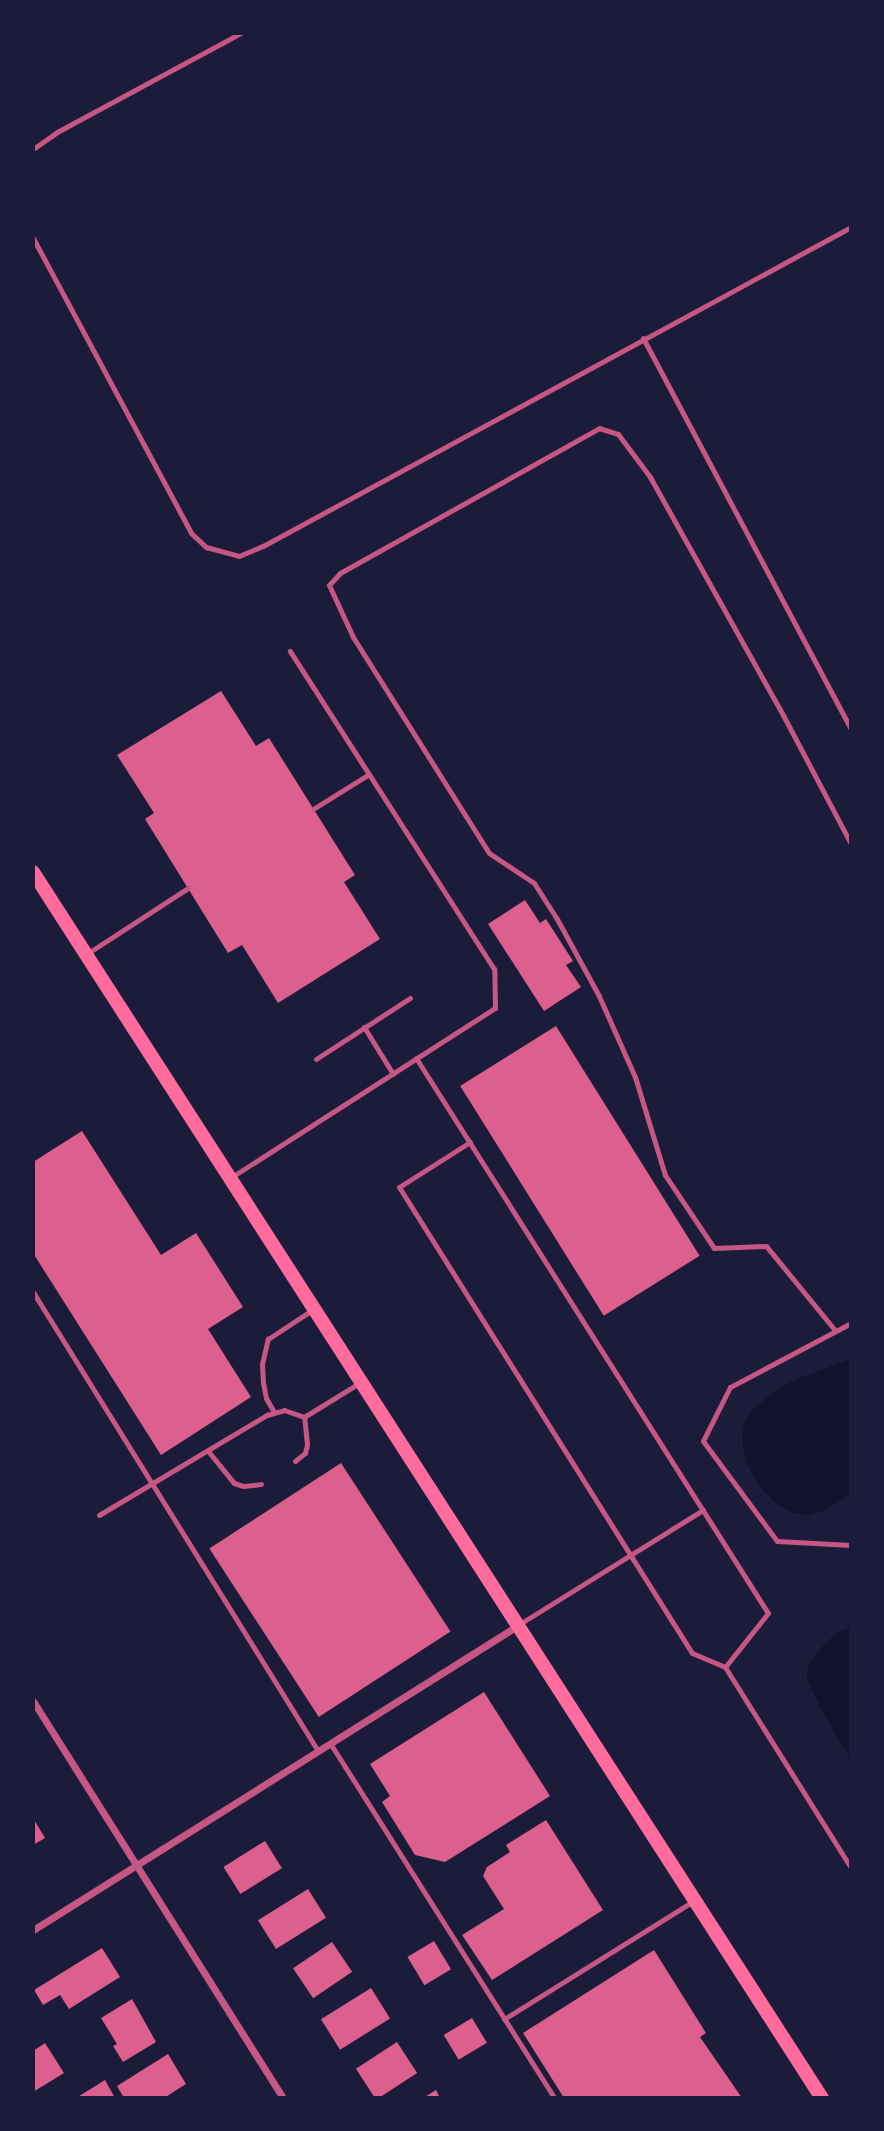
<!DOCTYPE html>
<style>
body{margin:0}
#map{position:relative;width:884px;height:2131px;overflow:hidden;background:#1b1b3a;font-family:Rubik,sans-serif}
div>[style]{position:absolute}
.water>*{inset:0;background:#12122b}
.building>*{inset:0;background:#dd5f8e;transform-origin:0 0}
.service>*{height:5px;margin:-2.5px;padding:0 2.5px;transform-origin:2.5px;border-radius:2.5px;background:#c65784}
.minor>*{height:7px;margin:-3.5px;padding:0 3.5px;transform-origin:3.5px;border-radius:3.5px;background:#c65784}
.secondary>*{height:14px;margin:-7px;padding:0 7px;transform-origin:7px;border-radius:7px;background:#ff6b9d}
span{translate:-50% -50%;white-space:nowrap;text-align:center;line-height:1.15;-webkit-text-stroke:7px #1b1b3a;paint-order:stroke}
.frame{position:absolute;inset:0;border:35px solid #1b1b3a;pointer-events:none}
</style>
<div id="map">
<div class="water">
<div style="clip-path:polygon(851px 1359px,851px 1494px,827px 1509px,809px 1516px,794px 1513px,778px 1505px,759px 1486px,746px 1462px,742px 1439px,744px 1424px,752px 1410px,771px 1394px,794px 1380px)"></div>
<div style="clip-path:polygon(851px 1627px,851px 1760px,821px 1709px,807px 1679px,808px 1666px,824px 1645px,838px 1632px)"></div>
</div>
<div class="building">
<div style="clip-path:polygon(221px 691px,256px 746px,269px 738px,355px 875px,344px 882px,380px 939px,278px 1003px,242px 945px,228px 953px,145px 819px,154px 813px,117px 755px)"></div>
<div style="clip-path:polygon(525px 900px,540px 923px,546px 919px,573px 961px,566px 965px,581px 987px,544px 1011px,488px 924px)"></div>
<div style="left:556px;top:1026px;width:271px;height:113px;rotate:58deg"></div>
<div style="clip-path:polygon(82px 1131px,161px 1255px,196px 1233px,243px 1307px,208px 1329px,251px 1397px,161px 1455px,33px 1253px,33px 1162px)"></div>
<div style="left:341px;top:1463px;width:201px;height:157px;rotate:57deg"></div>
<div style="clip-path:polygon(484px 1692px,550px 1796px,445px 1862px,415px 1855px,382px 1802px,390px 1796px,370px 1764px)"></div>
<div style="clip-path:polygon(33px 1818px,45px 1838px,33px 1845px)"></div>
<div style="clip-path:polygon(546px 1820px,603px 1910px,492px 1980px,462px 1935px,504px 1909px,483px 1876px,487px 1867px,510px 1852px,506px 1845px)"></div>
<div style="left:265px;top:1841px;width:32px;height:49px;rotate:58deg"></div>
<div style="left:308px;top:1889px;width:34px;height:59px;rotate:58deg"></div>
<div style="left:434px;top:1941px;width:33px;height:31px;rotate:59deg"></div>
<div style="left:332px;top:1942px;width:36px;height:47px;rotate:56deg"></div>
<div style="clip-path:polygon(102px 1948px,120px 1977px,69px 2009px,60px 1995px,43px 2005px,34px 1990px)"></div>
<div style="clip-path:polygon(654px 1950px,706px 2033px,700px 2037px,742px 2098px,564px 2098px,523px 2033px)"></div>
<div style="left:371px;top:1988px;width:36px;height:59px;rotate:58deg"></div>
<div style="clip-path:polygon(132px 1999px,156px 2042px,123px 2062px,113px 2046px,117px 2044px,101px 2018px)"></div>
<div style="left:472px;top:2018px;width:29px;height:33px;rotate:59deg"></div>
<div style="left:397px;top:2042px;width:37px;height:49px;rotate:57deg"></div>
<div style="clip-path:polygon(45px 2043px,64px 2073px,33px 2092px,33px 2051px)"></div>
<div style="clip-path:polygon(168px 2054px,186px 2084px,164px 2098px,124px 2098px,117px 2086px)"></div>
<div style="clip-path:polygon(105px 2080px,115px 2098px,76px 2098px)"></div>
<div style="clip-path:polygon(436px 2090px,440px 2098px,423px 2098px)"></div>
</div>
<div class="service">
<div style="left:33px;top:149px;width:29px;rotate:-35deg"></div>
<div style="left:57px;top:132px;width:209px;rotate:-28.3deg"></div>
<div style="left:33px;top:238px;width:335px;rotate:61.8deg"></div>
<div style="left:191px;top:533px;width:21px;rotate:43deg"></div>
<div style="left:206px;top:547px;width:34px;rotate:15deg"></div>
<div style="left:239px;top:556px;width:26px;rotate:-23deg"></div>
<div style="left:263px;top:546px;width:669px;rotate:-28.48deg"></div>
<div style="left:643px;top:338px;width:444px;rotate:62deg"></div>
<div style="left:313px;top:809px;width:66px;rotate:-32deg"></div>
<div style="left:88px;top:953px;width:119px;rotate:-33deg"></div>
<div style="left:364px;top:1027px;width:55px;rotate:58.3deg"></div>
<div style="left:416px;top:1058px;width:657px;rotate:57.62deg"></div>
<div style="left:768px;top:1613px;width:69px;rotate:128.5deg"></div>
<div style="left:316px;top:1059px;width:112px;rotate:-33deg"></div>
<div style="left:470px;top:1142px;width:84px;rotate:147.6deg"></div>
<div style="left:399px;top:1187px;width:550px;rotate:57.84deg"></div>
<div style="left:692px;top:1653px;width:36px;rotate:23deg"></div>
<div style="left:725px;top:1667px;width:237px;rotate:57.9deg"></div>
<div style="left:230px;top:1178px;width:315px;rotate:-32.7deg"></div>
<div style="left:495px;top:1008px;width:39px;rotate:-91deg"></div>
<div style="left:494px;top:969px;width:378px;rotate:-122.7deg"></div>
<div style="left:33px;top:1292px;width:540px;rotate:58.16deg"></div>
<div style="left:851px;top:1323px;width:137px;rotate:152.1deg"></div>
<div style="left:730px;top:1387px;width:60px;rotate:116.6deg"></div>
<div style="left:703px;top:1441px;width:124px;rotate:53.5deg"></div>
<div style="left:777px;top:1541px;width:74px;rotate:3.1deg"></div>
<div style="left:834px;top:1329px;width:107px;rotate:-129.3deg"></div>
<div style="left:766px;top:1246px;width:52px;rotate:177.8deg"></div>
<div style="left:714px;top:1248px;width:88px;rotate:-123.9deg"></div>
<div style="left:665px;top:1175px;width:102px;rotate:-107deg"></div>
<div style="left:635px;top:1077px;width:89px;rotate:-114deg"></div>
<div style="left:599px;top:996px;width:88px;rotate:-118.6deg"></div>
<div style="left:557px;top:919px;width:43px;rotate:-122.6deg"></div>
<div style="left:534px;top:883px;width:54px;rotate:-146.3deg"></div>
<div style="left:489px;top:853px;width:255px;rotate:-122.2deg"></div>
<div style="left:353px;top:637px;width:57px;rotate:-114.8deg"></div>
<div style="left:329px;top:585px;width:16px;rotate:-47deg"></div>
<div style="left:340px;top:573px;width:297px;rotate:-29.2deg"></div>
<div style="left:599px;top:428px;width:20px;rotate:18deg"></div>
<div style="left:618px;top:434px;width:54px;rotate:53.3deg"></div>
<div style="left:650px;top:477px;width:273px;rotate:60.8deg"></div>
<div style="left:783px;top:715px;width:146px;rotate:62.2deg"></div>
<div style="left:274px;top:1412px;width:16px;rotate:-120deg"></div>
<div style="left:266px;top:1398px;width:15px;rotate:-101deg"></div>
<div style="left:263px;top:1383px;width:19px;rotate:-93deg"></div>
<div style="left:262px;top:1364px;width:26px;rotate:-77deg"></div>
<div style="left:268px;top:1339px;width:53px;rotate:-33.4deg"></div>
<div style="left:304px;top:1417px;width:67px;rotate:-31.6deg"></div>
<div style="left:208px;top:1451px;width:41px;rotate:50.9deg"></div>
<div style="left:234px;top:1483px;width:9px;rotate:18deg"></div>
<div style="left:243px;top:1486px;width:18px;rotate:-6deg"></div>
<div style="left:295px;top:1461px;width:13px;rotate:-39deg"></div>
<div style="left:305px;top:1453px;width:9px;rotate:-77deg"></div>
<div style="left:307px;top:1444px;width:27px;rotate:-96deg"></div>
<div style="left:99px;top:1515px;width:196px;rotate:-30.8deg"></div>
<div style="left:267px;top:1415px;width:18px;rotate:-16deg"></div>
<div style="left:284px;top:1410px;width:21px;rotate:19deg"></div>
<div style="left:518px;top:1625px;width:218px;rotate:-31.9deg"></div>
<div style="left:330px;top:1743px;width:420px;rotate:57.7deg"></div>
<div style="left:504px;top:2019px;width:221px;rotate:-31.9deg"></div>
</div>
<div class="minor">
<div style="left:33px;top:1701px;width:469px;rotate:57.8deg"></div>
<div style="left:33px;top:1930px;width:572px;rotate:-32.13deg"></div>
</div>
<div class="secondary">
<div style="left:33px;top:872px;width:1458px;rotate:57.24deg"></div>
</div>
<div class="frame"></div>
</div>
